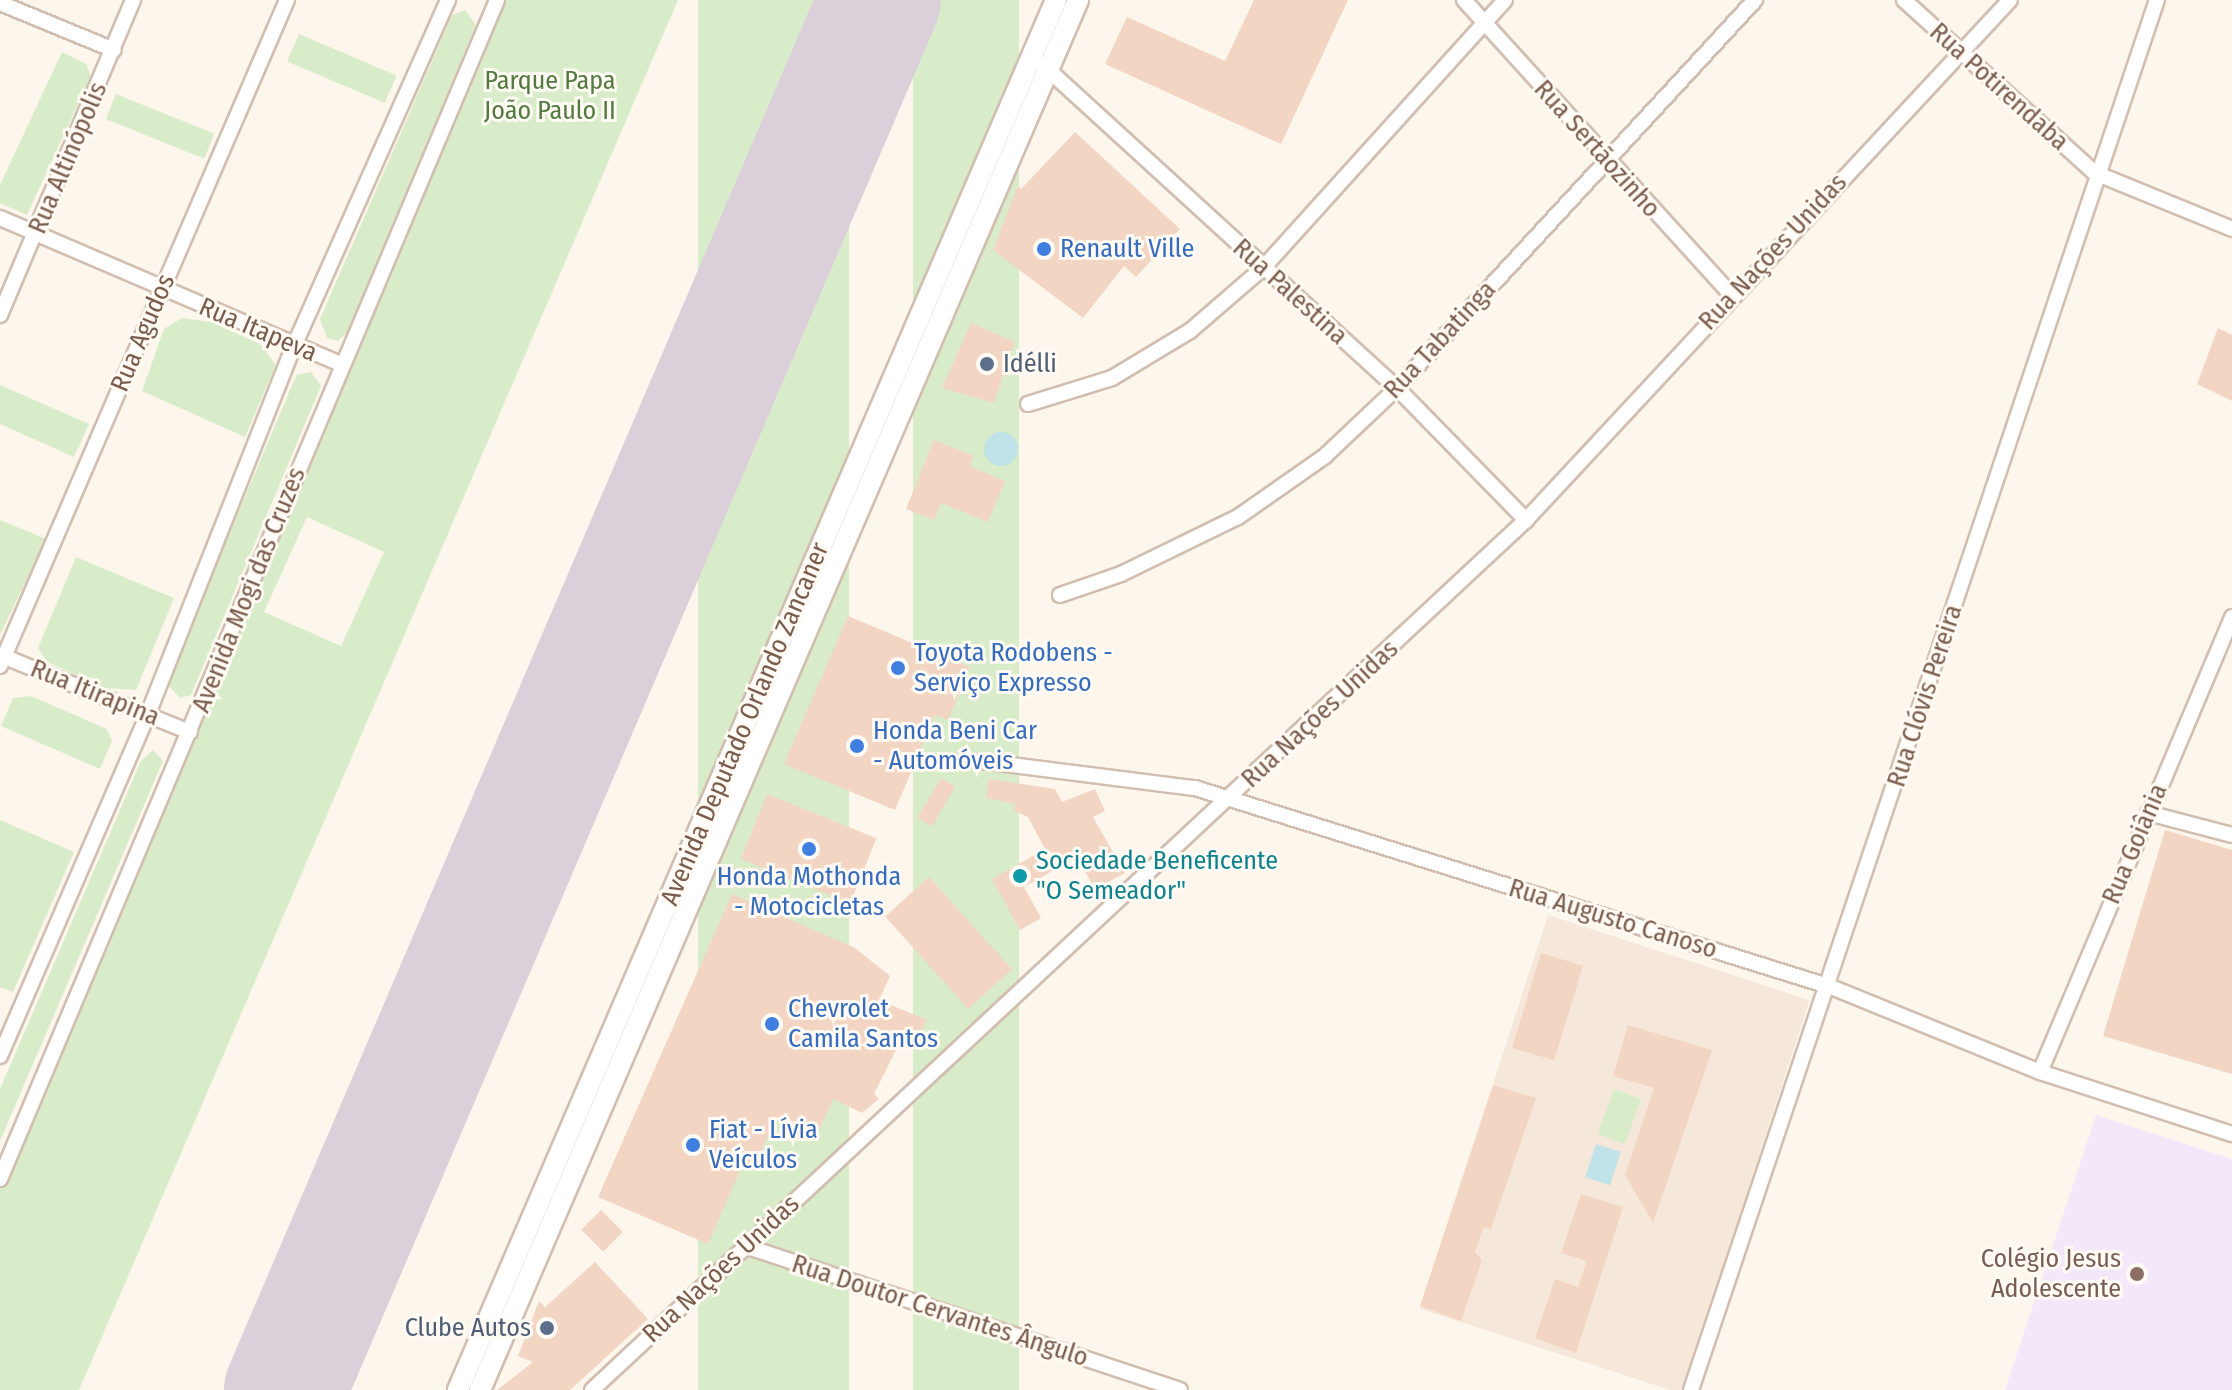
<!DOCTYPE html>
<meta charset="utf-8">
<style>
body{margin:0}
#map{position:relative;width:2232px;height:1390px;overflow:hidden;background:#fdf6ec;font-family:"Fira Sans Condensed",sans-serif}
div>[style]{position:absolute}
.residential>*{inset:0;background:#f5e8da;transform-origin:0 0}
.education>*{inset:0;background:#f3e8fa}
.green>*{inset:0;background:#d8ecc9;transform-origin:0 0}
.water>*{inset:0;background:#bfe3e8;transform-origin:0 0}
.round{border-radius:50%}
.runway>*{height:122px;margin:-61px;padding:0 61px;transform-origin:61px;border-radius:61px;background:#dbcfda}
.building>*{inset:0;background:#f3d5c3;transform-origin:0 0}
.roads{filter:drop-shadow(2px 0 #d1beb0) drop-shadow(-2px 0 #d1beb0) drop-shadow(0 2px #d1beb0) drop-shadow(0 -2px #d1beb0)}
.minor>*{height:14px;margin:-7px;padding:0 7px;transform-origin:7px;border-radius:7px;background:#fff}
.secondary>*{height:20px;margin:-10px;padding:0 10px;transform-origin:10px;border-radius:10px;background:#fff}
.dots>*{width:22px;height:22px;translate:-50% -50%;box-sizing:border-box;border:4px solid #fffaf3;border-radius:50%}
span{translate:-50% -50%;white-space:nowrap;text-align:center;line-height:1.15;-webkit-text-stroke:6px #fffaf3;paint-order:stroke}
.park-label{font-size:26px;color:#537a41}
.street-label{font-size:26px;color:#7a5c4d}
.shop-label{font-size:26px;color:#366cbe}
.left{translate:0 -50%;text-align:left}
.service-label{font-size:26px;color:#4e5e75}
.right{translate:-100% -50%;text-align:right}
.culture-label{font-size:26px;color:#0d838f}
.education-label{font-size:26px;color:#785e54}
</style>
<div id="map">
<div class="residential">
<div style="left:1548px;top:915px;width:275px;height:414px;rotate:18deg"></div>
</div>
<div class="education">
<div style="clip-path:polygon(2096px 1115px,2232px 1159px,2232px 1390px,2005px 1390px)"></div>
</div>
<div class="green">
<div style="clip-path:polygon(evenodd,504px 0,678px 0,79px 1390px,0 1390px,0 1185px,504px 0,307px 517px,384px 552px,341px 646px,264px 612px,307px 517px)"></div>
<div style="left:698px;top:0;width:151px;height:1515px"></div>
<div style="left:913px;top:0;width:106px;height:1511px"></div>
<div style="clip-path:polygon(465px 10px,476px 25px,347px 333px,338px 341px,327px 338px,320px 319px,452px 15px)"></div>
<div style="left:299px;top:34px;width:106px;height:30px;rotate:23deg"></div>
<div style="clip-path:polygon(62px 52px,86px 64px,91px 76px,27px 215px,0 203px,0 185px)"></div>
<div style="left:116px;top:94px;width:106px;height:27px;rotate:22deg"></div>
<div style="clip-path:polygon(182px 318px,211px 322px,260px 344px,276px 365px,245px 437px,142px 391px,164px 329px)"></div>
<div style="clip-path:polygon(311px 372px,321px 386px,191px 695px,180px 698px,166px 683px,293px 383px,297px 375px)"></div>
<div style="clip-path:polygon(0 385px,89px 424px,74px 457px,0 424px)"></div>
<div style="clip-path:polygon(0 520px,46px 539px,0 635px)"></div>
<div style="clip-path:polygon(76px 557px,174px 598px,136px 690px,104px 688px,47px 662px,38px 648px)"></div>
<div style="clip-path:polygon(31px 696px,107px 729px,112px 741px,100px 769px,1px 726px,13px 698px)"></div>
<div style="clip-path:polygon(153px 750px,163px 761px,0 1141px,0 1089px,141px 761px)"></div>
<div style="clip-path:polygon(0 820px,74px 852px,13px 992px,0 987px)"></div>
<div style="left:1614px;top:1089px;width:29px;height:48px;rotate:20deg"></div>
</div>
<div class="water">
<div class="round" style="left:984px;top:432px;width:34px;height:34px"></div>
<div style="left:1596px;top:1144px;width:26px;height:35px;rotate:18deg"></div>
</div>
<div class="runway">
<div style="left:285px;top:1390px;width:1512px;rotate:-66.83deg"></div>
</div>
<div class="building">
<div style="clip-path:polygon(1254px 0,1348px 0,1281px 144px,1105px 64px,1127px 17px,1225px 61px)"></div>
<div style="clip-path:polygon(1075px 132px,1180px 229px,1136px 277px,1124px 266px,1083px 318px,993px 250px,1018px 186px,1021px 189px)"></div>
<div style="clip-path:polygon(971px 323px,1015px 342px,994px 403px,942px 388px)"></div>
<div style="clip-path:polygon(2218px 328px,2232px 335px,2232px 401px,2197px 384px)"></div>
<div style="clip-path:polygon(934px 440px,974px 456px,969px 466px,1005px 481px,988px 522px,941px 503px,934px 520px,906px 509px)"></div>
<div style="clip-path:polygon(848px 616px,970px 667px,948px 720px,935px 715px,895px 810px,784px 764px)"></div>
<div style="left:941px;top:778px;width:17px;height:46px;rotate:31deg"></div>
<div style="clip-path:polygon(989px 779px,1055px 789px,1062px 802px,1095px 789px,1105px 811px,1093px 817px,1125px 873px,1095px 889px,1077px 857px,1024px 887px,1041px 918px,1020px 930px,992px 879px,1045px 849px,1028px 817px,1013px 810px,1016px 804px,986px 798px)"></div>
<div style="left:767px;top:794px;width:118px;height:70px;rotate:22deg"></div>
<div style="clip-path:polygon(2165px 830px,2232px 850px,2232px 1074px,2103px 1036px)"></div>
<div style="left:929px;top:877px;width:124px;height:59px;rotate:48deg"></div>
<div style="clip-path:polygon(732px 894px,855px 948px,890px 976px,879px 1000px,927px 1020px,915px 1048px,900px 1042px,874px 1094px,879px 1099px,862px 1113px,833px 1099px,817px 1135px,775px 1119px,755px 1166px,744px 1161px,708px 1244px,598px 1197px)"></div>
<div style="left:1541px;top:953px;width:44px;height:99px;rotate:17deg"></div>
<div style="clip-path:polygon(1628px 1025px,1712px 1050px,1653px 1223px,1625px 1175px,1654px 1088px,1613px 1076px)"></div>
<div style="clip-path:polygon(1493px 1085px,1536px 1098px,1491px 1229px,1484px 1227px,1475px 1252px,1482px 1260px,1461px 1321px,1420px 1306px)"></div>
<div style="clip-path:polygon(1581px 1194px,1623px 1207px,1576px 1353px,1535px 1338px,1555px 1279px,1578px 1287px,1587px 1261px,1561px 1253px)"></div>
<div style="left:601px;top:1210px;width:31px;height:28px;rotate:45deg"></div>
<div style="clip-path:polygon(595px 1262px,648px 1319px,570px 1390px,497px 1390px,533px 1362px,518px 1356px,539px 1301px,545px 1307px)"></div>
</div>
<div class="roads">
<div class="minor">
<div style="left:1464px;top:0;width:399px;rotate:47.8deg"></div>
<div style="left:1904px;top:0;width:258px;rotate:42.2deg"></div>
<div style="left:2095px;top:173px;width:148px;rotate:22.2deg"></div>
<div style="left:0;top:3px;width:123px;rotate:22.4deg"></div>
<div style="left:1043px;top:65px;width:479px;rotate:42.4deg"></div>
<div style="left:1397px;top:388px;width:185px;rotate:45.7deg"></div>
<div style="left:0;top:218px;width:371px;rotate:23.2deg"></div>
<div style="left:0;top:315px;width:342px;rotate:-67.1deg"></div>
<div style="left:1028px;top:404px;width:88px;rotate:-17.2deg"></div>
<div style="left:1112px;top:378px;width:91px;rotate:-31.1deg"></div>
<div style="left:1190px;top:331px;width:96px;rotate:-40.8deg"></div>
<div style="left:1263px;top:268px;width:361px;rotate:-47.9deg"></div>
<div style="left:1060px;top:595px;width:65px;rotate:-19deg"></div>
<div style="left:1121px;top:574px;width:130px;rotate:-26deg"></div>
<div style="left:1238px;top:517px;width:106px;rotate:-35deg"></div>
<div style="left:1325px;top:456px;width:99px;rotate:-43.4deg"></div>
<div style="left:1397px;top:388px;width:528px;rotate:-47.3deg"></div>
<div style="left:0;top:655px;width:205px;rotate:22.1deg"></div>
<div style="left:0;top:666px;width:725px;rotate:-66.69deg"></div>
<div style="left:980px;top:761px;width:217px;rotate:7.2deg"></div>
<div style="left:1195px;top:788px;width:666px;rotate:17.37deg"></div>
<div style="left:1831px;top:987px;width:226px;rotate:22.1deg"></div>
<div style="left:2040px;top:1072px;width:202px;rotate:17.9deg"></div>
<div style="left:2148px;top:813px;width:87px;rotate:14.7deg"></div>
<div style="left:0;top:1056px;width:373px;rotate:-66.6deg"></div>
<div style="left:148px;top:714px;width:396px;rotate:-68.4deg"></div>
<div style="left:294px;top:346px;width:379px;rotate:-66deg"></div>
<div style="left:2040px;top:1072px;width:494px;rotate:-67.1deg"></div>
<div style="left:0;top:1179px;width:1279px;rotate:-67.14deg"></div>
<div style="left:745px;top:1246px;width:458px;rotate:18.3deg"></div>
<div style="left:592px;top:1390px;width:1276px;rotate:-42.97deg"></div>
<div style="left:1526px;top:520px;width:710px;rotate:-47.05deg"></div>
<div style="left:1691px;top:1390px;width:1466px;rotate:-71.47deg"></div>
</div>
<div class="secondary">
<div style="left:458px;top:1390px;width:1513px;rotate:-66.72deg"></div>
<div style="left:480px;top:1390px;width:1513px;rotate:-66.72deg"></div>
</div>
</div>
<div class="dots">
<div style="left:1044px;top:249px;background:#3f7fe0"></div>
<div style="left:987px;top:364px;background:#5c6f8a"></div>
<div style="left:898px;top:668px;background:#3f7fe0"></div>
<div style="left:857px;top:746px;background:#3f7fe0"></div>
<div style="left:809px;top:849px;background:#3f7fe0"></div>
<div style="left:1020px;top:876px;background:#0f9aa8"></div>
<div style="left:772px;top:1024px;background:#3f7fe0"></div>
<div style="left:693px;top:1145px;background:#3f7fe0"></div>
<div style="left:2137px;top:1274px;background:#8d6e63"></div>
<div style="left:547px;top:1328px;background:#5c6f8a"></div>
</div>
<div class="park-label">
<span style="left:550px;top:96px">Parque Papa<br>João Paulo II</span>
</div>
<div class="street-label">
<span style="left:1999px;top:87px;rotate:42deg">Rua Potirendaba</span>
<span style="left:1597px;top:149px;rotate:48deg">Rua Sertãozinho</span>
<span style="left:68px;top:158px;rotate:-67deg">Rua Altinópolis</span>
<span style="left:1773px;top:252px;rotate:-47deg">Rua Nações Unidas</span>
<span style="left:1290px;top:292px;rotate:42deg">Rua Palestina</span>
<span style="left:258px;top:330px;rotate:23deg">Rua Itapeva</span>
<span style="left:143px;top:333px;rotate:-67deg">Rua Agudos</span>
<span style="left:1440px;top:340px;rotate:-47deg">Rua Tabatinga</span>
<span style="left:249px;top:590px;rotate:-68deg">Avenida Mogi das Cruzes</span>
<span style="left:95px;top:693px;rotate:22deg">Rua Itirapina</span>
<span style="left:1925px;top:696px;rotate:-72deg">Rua Clóvis Pereira</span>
<span style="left:1320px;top:714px;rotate:-43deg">Rua Nações Unidas</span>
<span style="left:745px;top:724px;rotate:-67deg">Avenida Deputado Orlando Zancaner</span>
<span style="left:2135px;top:844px;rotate:-67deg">Rua Goiânia</span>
<span style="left:1613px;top:919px;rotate:17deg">Rua Augusto Canoso</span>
<span style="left:721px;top:1269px;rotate:-43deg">Rua Nações Unidas</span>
<span style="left:940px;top:1311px;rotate:18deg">Rua Doutor Cervantes Ângulo</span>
</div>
<div class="shop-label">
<span class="left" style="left:1060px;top:249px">Renault Ville</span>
<span class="left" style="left:914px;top:668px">Toyota Rodobens -<br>Serviço Expresso</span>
<span class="left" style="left:873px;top:746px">Honda Beni Car<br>- Automóveis</span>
<span style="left:809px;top:892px">Honda Mothonda<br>- Motocicletas</span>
<span class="left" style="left:788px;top:1024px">Chevrolet<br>Camila Santos</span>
<span class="left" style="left:709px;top:1145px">Fiat - Lívia<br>Veículos</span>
</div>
<div class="service-label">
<span class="left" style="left:1003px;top:364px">Idélli</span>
<span class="right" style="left:531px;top:1328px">Clube Autos</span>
</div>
<div class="culture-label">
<span class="left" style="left:1036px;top:876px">Sociedade Beneficente<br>"O Semeador"</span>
</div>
<div class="education-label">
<span class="right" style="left:2121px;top:1274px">Colégio Jesus<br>Adolescente</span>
</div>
</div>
